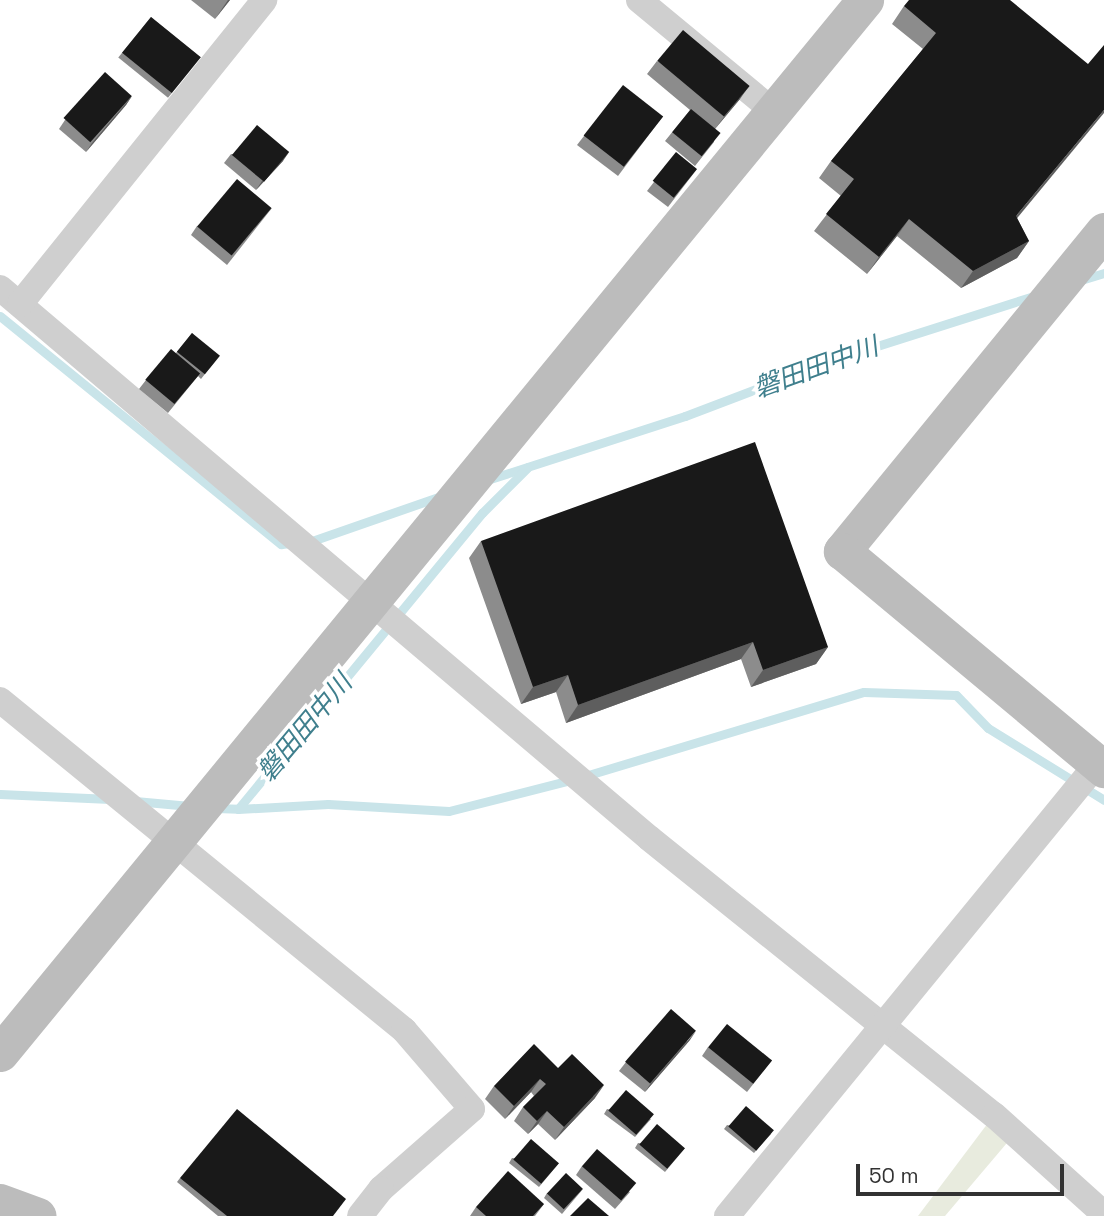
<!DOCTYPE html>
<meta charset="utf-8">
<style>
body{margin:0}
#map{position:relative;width:1104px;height:1216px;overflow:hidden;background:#fff;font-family:"Space Grotesk","Noto Sans JP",sans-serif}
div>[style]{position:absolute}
.green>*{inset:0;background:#e8ebde}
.stream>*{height:9px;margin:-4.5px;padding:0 4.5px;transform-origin:4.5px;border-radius:4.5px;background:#c9e4e9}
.street>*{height:26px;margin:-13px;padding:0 13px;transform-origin:13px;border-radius:13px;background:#cfcfcf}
.secondary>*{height:37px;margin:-18.5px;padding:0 18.5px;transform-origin:18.5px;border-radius:18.5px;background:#bcbcbc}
.wall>*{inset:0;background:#8c8c8c;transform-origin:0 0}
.shaded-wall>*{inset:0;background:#5e5e5e}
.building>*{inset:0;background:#191919;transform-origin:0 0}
span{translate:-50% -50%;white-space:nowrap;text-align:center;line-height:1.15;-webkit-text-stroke:7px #fff;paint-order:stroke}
.water-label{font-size:26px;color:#3f7f8d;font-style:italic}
.scale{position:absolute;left:856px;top:1164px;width:208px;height:32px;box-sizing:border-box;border:4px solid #323232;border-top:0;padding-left:9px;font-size:21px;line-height:24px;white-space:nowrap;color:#323232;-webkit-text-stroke:5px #fff;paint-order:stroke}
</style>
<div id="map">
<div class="green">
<div style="clip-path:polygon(994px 1115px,1012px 1137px,945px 1216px,918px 1216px)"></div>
</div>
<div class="stream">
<div style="left:1081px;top:280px;width:24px;rotate:-17deg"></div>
<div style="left:0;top:316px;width:362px;rotate:39.1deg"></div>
<div style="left:281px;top:544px;width:10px;rotate:-6deg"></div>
<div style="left:487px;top:480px;width:208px;rotate:-17.9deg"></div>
<div style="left:685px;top:416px;width:155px;rotate:-20.8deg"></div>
<div style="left:830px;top:361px;width:214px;rotate:-17.7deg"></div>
<div style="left:309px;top:542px;width:140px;rotate:-19.2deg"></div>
<div style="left:585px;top:776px;width:291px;rotate:-16.8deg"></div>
<div style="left:864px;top:692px;width:92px;rotate:1.9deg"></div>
<div style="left:956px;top:695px;width:46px;rotate:45.9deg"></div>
<div style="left:988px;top:728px;width:137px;rotate:31.8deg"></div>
<div style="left:0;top:794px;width:110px;rotate:2.6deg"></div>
<div style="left:135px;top:801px;width:55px;rotate:5.2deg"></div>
<div style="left:215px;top:808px;width:23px;rotate:2deg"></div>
<div style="left:238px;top:809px;width:384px;rotate:-50.5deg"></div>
<div style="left:482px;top:513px;width:65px;rotate:-45deg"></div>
<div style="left:238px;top:809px;width:90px;rotate:-3.2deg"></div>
<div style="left:328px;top:804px;width:121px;rotate:3.3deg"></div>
<div style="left:449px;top:811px;width:126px;rotate:-14.3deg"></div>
</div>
<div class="street">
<div style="left:639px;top:0;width:174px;rotate:39.6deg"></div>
<div style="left:0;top:288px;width:851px;rotate:40.28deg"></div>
<div style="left:649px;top:838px;width:442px;rotate:38.8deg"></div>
<div style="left:994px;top:1115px;width:148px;rotate:42deg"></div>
<div style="left:20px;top:304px;width:390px;rotate:-51.2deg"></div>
<div style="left:0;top:700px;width:522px;rotate:39.24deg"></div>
<div style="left:404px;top:1030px;width:104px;rotate:49.3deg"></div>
<div style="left:472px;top:1109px;width:121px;rotate:138.7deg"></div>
<div style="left:381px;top:1189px;width:34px;rotate:128deg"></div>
<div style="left:727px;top:1216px;width:584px;rotate:-50.7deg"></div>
</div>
<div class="secondary">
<div style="left:1104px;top:231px;width:414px;rotate:129.3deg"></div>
<div style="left:842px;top:551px;width:341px;rotate:39.8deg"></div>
<div style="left:0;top:1053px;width:1363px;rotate:-50.6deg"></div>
<div style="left:0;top:1202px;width:40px;rotate:20.2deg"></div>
</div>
<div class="wall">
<div style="clip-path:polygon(191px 0,230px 0,215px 19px)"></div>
<div style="clip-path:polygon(1010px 0,1017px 218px,1029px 241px,1017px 258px,961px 288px,897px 236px,867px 274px,814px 231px,841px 196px,819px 178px,831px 161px,923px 49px,892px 24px,904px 6px)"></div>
<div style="left:151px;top:17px;width:64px;height:52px;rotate:39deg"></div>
<div style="clip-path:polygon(657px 61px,740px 99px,715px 129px,714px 142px,695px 166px,665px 141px,690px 110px,647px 74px)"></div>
<div style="clip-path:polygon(132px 96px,126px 105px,86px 152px,59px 129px,65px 120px)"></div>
<div style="clip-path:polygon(663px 116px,618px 176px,577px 145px,584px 136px)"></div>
<div style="clip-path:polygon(231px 154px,283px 161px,256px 190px,224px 163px)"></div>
<div style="clip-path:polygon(697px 169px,668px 207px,647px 191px,654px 182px)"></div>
<div style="clip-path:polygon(272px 208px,227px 265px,191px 235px,197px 226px)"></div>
<div style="clip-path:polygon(192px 333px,216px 360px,201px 379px,198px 376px,168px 413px,139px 389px,146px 380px,176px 353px)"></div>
<div style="clip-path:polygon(481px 541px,828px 647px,816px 664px,751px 687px,741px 659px,566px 723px,556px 692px,521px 704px,469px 558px)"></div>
<div style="clip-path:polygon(690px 1040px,645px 1092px,619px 1071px,626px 1062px)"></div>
<div style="clip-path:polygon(708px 1047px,772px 1060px,747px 1092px,702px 1056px)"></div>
<div style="clip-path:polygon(558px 1068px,595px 1098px,555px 1140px,538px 1124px,528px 1134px,514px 1121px,523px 1107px,534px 1096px,531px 1092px,505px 1119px,485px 1099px,494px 1086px)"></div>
<div style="clip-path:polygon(607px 1109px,651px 1119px,635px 1137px,604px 1114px)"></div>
<div style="clip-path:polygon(727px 1125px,771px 1134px,754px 1153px,724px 1129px)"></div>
<div style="clip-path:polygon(638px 1143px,685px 1148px,665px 1172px,635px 1148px)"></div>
<div style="clip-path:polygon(512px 1158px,559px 1163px,539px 1187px,509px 1163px)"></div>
<div style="clip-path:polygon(582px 1166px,630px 1192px,615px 1209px,576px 1175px)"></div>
<div style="clip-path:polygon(180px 1178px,333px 1216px,218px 1216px,177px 1182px)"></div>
<div style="clip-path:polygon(583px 1189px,562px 1214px,544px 1198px,547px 1193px)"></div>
<div style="clip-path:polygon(544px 1204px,535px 1216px,470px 1216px,476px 1207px)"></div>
</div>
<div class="shaded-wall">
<div style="clip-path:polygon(228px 0,230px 0,215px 19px)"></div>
<div style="clip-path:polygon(749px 86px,740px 99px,714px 130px,724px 117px)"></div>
<div style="clip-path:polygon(132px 96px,126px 105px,86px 152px,92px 143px)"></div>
<div style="clip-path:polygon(1104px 110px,1104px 113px,1004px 234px,1016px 216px)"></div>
<div style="clip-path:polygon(289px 152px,283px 161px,256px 190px,262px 181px)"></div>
<div style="clip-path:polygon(909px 219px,897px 236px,867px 274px,879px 257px)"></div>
<div style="clip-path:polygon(1029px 241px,1017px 258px,961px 288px,973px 271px)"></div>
<div style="clip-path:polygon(753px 642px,741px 659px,566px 723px,578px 705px)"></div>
<div style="clip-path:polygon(828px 647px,816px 664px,751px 687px,763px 670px)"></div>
<div style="clip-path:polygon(568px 675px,556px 692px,521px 704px,533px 687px)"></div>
<div style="clip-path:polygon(696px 1031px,690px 1040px,645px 1092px,651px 1083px)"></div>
<div style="clip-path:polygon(540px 1079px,531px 1092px,505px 1119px,514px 1106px)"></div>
<div style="clip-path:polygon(604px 1085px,595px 1098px,555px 1140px,564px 1127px)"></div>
<div style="clip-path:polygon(547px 1111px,538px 1124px,528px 1134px,537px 1121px)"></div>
</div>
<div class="building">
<div style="clip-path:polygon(909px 0,1010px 0,1088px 64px,1104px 45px,1104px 110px,1016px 216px,1029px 241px,973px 271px,909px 219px,879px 257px,826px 214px,854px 179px,831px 161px,936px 33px,904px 6px)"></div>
<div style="left:151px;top:17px;width:64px;height:46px;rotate:39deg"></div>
<div style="left:683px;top:30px;width:87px;height:40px;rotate:40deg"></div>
<div style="left:105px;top:72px;width:36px;height:62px;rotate:42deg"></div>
<div style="left:623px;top:85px;width:51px;height:64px;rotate:38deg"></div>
<div style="left:691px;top:109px;width:38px;height:30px;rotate:39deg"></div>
<div style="left:257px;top:125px;width:42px;height:39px;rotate:40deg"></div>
<div style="left:676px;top:152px;width:27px;height:37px;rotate:39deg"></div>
<div style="left:237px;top:179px;width:45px;height:62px;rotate:40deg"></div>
<div style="left:192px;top:333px;width:36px;height:24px;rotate:39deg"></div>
<div style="left:171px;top:349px;width:38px;height:40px;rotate:40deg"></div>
<div style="clip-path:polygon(755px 442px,828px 647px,763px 670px,753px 642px,578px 705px,568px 675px,533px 687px,481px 541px)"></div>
<div style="left:671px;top:1009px;width:33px;height:70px;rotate:41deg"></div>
<div style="left:727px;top:1024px;width:58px;height:30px;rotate:39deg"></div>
<div style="clip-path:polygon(534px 1044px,558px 1068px,572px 1054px,604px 1085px,564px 1127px,547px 1111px,537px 1121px,523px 1107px,546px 1084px,540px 1079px,514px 1106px,494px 1086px)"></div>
<div style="left:626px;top:1090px;width:37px;height:27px;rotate:41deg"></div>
<div style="left:746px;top:1106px;width:37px;height:27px;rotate:41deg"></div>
<div style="clip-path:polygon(237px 1109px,346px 1199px,333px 1216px,227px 1216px,180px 1178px)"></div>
<div style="left:657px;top:1124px;width:37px;height:27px;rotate:41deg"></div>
<div style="left:531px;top:1139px;width:37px;height:27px;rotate:41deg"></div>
<div style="left:597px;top:1149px;width:52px;height:23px;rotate:41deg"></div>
<div style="clip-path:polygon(508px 1171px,544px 1204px,533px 1216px,486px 1216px,476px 1207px)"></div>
<div style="left:566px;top:1173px;width:23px;height:28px;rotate:43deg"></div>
<div style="clip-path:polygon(588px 1198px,609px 1216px,570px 1216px)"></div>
</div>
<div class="water-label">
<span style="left:816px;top:368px;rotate:-20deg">磐田田中川</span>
<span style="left:305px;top:728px;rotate:-50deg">磐田田中川</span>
</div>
<div class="scale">50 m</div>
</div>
